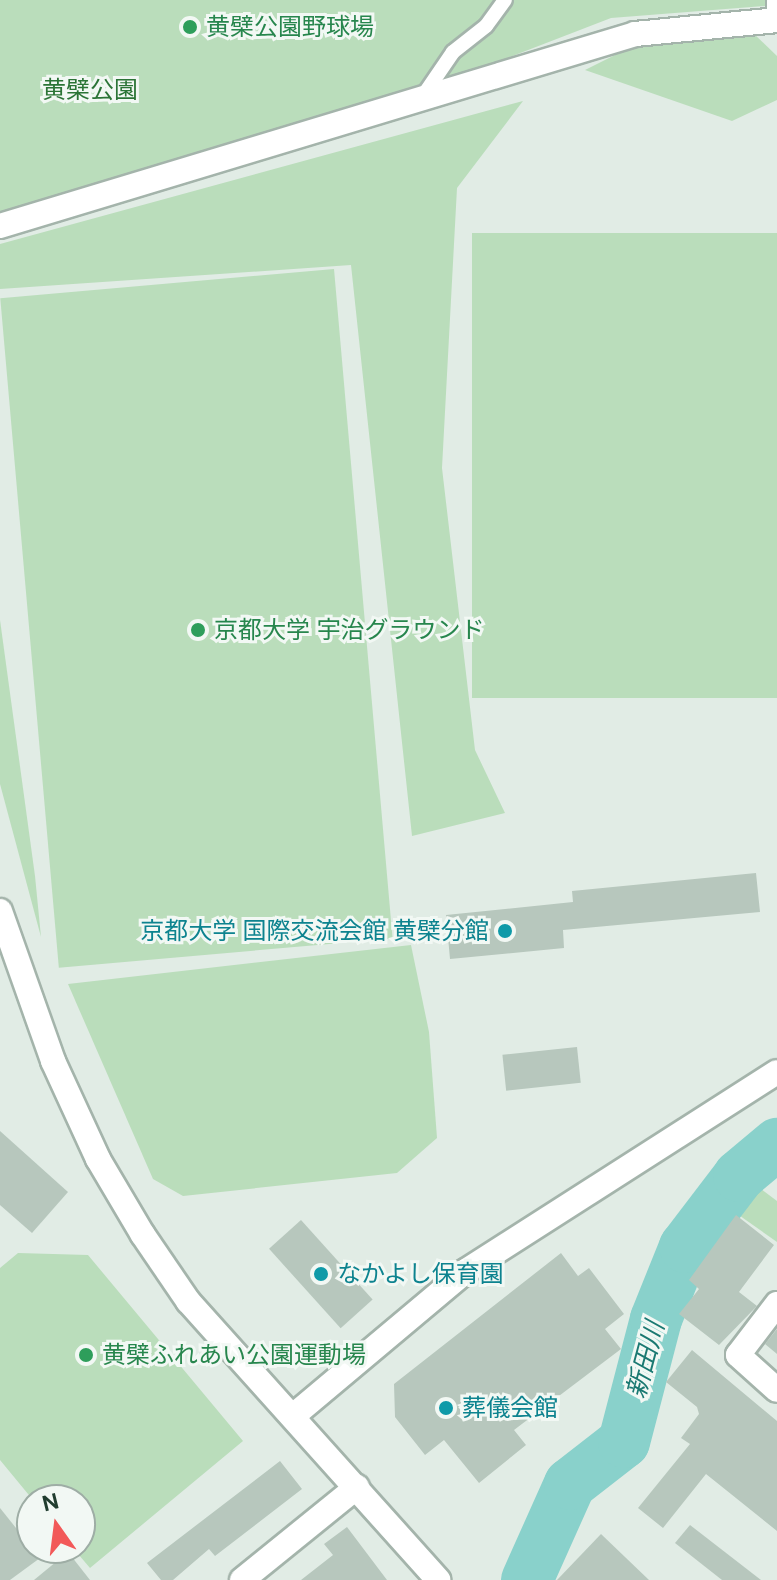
<!DOCTYPE html>
<meta charset="utf-8">
<style>
body{margin:0}
#map{position:relative;width:777px;height:1580px;overflow:hidden;background:#e1ece5;font-family:"DM Sans","Noto Sans JP",sans-serif}
div>[style]{position:absolute}
.green>*{inset:0;background:#baddbb;transform-origin:0 0}
.river>*{height:52px;margin:-26px;padding:0 26px;transform-origin:26px;border-radius:26px;background:#89d1cb}
.building>*{inset:0;background:#b7c7bd;transform-origin:0 0}
.roads{filter:drop-shadow(2px 0 #a4b4ab) drop-shadow(-2px 0 #a4b4ab) drop-shadow(0 2px #a4b4ab) drop-shadow(0 -2px #a4b4ab)}
.service>*{height:14px;margin:-7px;padding:0 7px;transform-origin:7px;border-radius:7px;background:#fff}
.minor>*{height:24px;margin:-12px;padding:0 12px;transform-origin:12px;border-radius:12px;background:#fff}
.tertiary>*{height:24px;margin:-12px;padding:0 12px;transform-origin:12px;border-radius:12px;background:#fff}
.dots>*{width:22px;height:22px;translate:-50% -50%;box-sizing:border-box;border:4px solid #f2f8f4;border-radius:50%}
span{translate:-50% -50%;white-space:nowrap;text-align:center;line-height:1.15;-webkit-text-stroke:6px #f2f8f4;paint-order:stroke}
.leisure-label{font-size:24px;color:#27864d}
.left{translate:0 -50%;text-align:left}
.park-label{font-size:24px;color:#2b7436}
.culture-label{font-size:24px;color:#0d838f}
.right{translate:-100% -50%;text-align:right}
.water-label{font-size:26px;color:#1b7972;font-style:italic}
.north{position:absolute;left:16px;top:1484px;width:80px;height:80px;box-sizing:border-box;background:#f2f8f4;border:2px solid #9eada5;border-radius:50%;rotate:346deg;font-size:22px;font-weight:700;line-height:32px;text-align:center;color:#213d2f}
.north::after{content:'';display:block;margin:auto;width:28px;height:36px;background:#f25959;clip-path:polygon(50% 0,100% 100%,50% 72%,0 100%)}
</style>
<div id="map">
<div class="green">
<div style="clip-path:polygon(0 0,777px 0,777px 5px,611px 18px,411px 95px,0 212px)"></div>
<div style="clip-path:polygon(752px 32px,777px 56px,777px 100px,732px 121px,585px 70px,639px 43px)"></div>
<div style="clip-path:polygon(523px 101px,457px 188px,442px 468px,475px 750px,505px 813px,412px 836px,351px 265px,0 289px,0 244px)"></div>
<div style="left:777px;top:233px;width:465px;height:305px;rotate:90deg"></div>
<div style="left:334px;top:269px;width:672px;height:335px;rotate:85deg"></div>
<div style="clip-path:polygon(0 620px,35px 876px,41px 937px,0 784px)"></div>
<div style="clip-path:polygon(411px 945px,429px 1032px,437px 1138px,397px 1173px,183px 1196px,153px 1179px,68px 984px)"></div>
<div style="clip-path:polygon(757px 1186px,777px 1201px,777px 1242px,733px 1211px)"></div>
<div style="clip-path:polygon(18px 1253px,88px 1255px,243px 1441px,90px 1568px,73px 1548px,80px 1548px,80px 1500px,33px 1500px,0 1460px,0 1268px)"></div>
</div>
<div class="river">
<div style="left:527px;top:1580px;width:105px;rotate:-65.9deg"></div>
<div style="left:570px;top:1484px;width:68px;rotate:-37.9deg"></div>
<div style="left:624px;top:1442px;width:127px;rotate:-75.4deg"></div>
<div style="left:656px;top:1319px;width:78px;rotate:-68.1deg"></div>
<div style="left:685px;top:1247px;width:89px;rotate:-52.7deg"></div>
<div style="left:739px;top:1176px;width:50px;rotate:-40.1deg"></div>
</div>
<div class="building">
<div style="clip-path:polygon(756px 873px,760px 912px,563px 930px,564px 948px,450px 959px,446px 915px,573px 902px,572px 891px)"></div>
<div style="left:577px;top:1047px;width:36px;height:75px;rotate:84deg"></div>
<div style="clip-path:polygon(0 1131px,68px 1192px,32px 1233px,0 1205px)"></div>
<div style="clip-path:polygon(736px 1215px,774px 1245px,739px 1292px,757px 1306px,719px 1345px,679px 1314px,699px 1289px,689px 1280px)"></div>
<div style="left:301px;top:1220px;width:107px;height:43px;rotate:48deg"></div>
<div style="clip-path:polygon(561px 1253px,578px 1276px,589px 1268px,624px 1314px,605px 1329px,621px 1349px,514px 1430px,526px 1445px,479px 1483px,444px 1440px,425px 1455px,395px 1417px,394px 1384px)"></div>
<div style="clip-path:polygon(777px 1329px,777px 1354px,765px 1344px)"></div>
<div style="clip-path:polygon(692px 1350px,777px 1421px,777px 1531px,706px 1474px,663px 1528px,638px 1508px,690px 1444px,681px 1438px,699px 1414px,697px 1407px,666px 1382px)"></div>
<div style="clip-path:polygon(280px 1461px,302px 1489px,215px 1556px,209px 1549px,173px 1580px,161px 1580px,147px 1563px)"></div>
<div style="clip-path:polygon(0 1508px,40px 1558px,10px 1580px,0 1580px)"></div>
<div style="clip-path:polygon(690px 1525px,761px 1580px,722px 1580px,675px 1543px)"></div>
<div style="clip-path:polygon(347px 1527px,387px 1580px,301px 1580px,333px 1555px,324px 1544px)"></div>
<div style="clip-path:polygon(601px 1534px,649px 1580px,557px 1580px)"></div>
<div style="clip-path:polygon(68px 1552px,90px 1580px,34px 1580px)"></div>
</div>
<div class="roads">
<div class="service">
<div style="left:774px;top:0;width:20px;rotate:87deg"></div>
<div style="left:423px;top:96px;width:53px;rotate:-55.7deg"></div>
<div style="left:453px;top:52px;width:42px;rotate:-38.2deg"></div>
<div style="left:486px;top:26px;width:32px;rotate:-54deg"></div>
</div>
<div class="minor">
<div style="left:777px;top:1304px;width:64px;rotate:127.4deg"></div>
<div style="left:738px;top:1355px;width:52px;rotate:41.9deg"></div>
<div style="left:242px;top:1580px;width:148px;rotate:-39deg"></div>
</div>
<div class="tertiary">
<div style="left:0;top:226px;width:663px;rotate:-16.82deg"></div>
<div style="left:635px;top:34px;width:143px;rotate:-5.6deg"></div>
<div style="left:0;top:911px;width:159px;rotate:70.5deg"></div>
<div style="left:53px;top:1061px;width:108px;rotate:65.3deg"></div>
<div style="left:98px;top:1159px;width:88px;rotate:59.4deg"></div>
<div style="left:143px;top:1235px;width:80px;rotate:55.7deg"></div>
<div style="left:188px;top:1301px;width:375px;rotate:48.1deg"></div>
<div style="left:293px;top:1416px;width:226px;rotate:-40deg"></div>
<div style="left:466px;top:1271px;width:369px;rotate:-32.6deg"></div>
</div>
</div>
<div class="dots">
<div style="left:190px;top:27px;background:#2e9e5b"></div>
<div style="left:198px;top:630px;background:#2e9e5b"></div>
<div style="left:505px;top:931px;background:#0f9aa8"></div>
<div style="left:321px;top:1274px;background:#0f9aa8"></div>
<div style="left:86px;top:1355px;background:#2e9e5b"></div>
<div style="left:446px;top:1408px;background:#0f9aa8"></div>
</div>
<div class="leisure-label">
<span class="left" style="left:206px;top:27px">黄檗公園野球場</span>
<span class="left" style="left:214px;top:630px">京都大学 宇治グラウンド</span>
<span class="left" style="left:102px;top:1355px">黄檗ふれあい公園運動場</span>
</div>
<div class="park-label">
<span style="left:90px;top:90px">黄檗公園</span>
</div>
<div class="culture-label">
<span class="right" style="left:489px;top:931px">京都大学 国際交流会館 黄檗分館</span>
<span class="left" style="left:337px;top:1274px">なかよし保育園</span>
<span class="left" style="left:462px;top:1408px">葬儀会館</span>
</div>
<div class="water-label">
<span style="left:646px;top:1360px;rotate:-75deg">新田川</span>
</div>
<div class="north">N</div>
</div>
